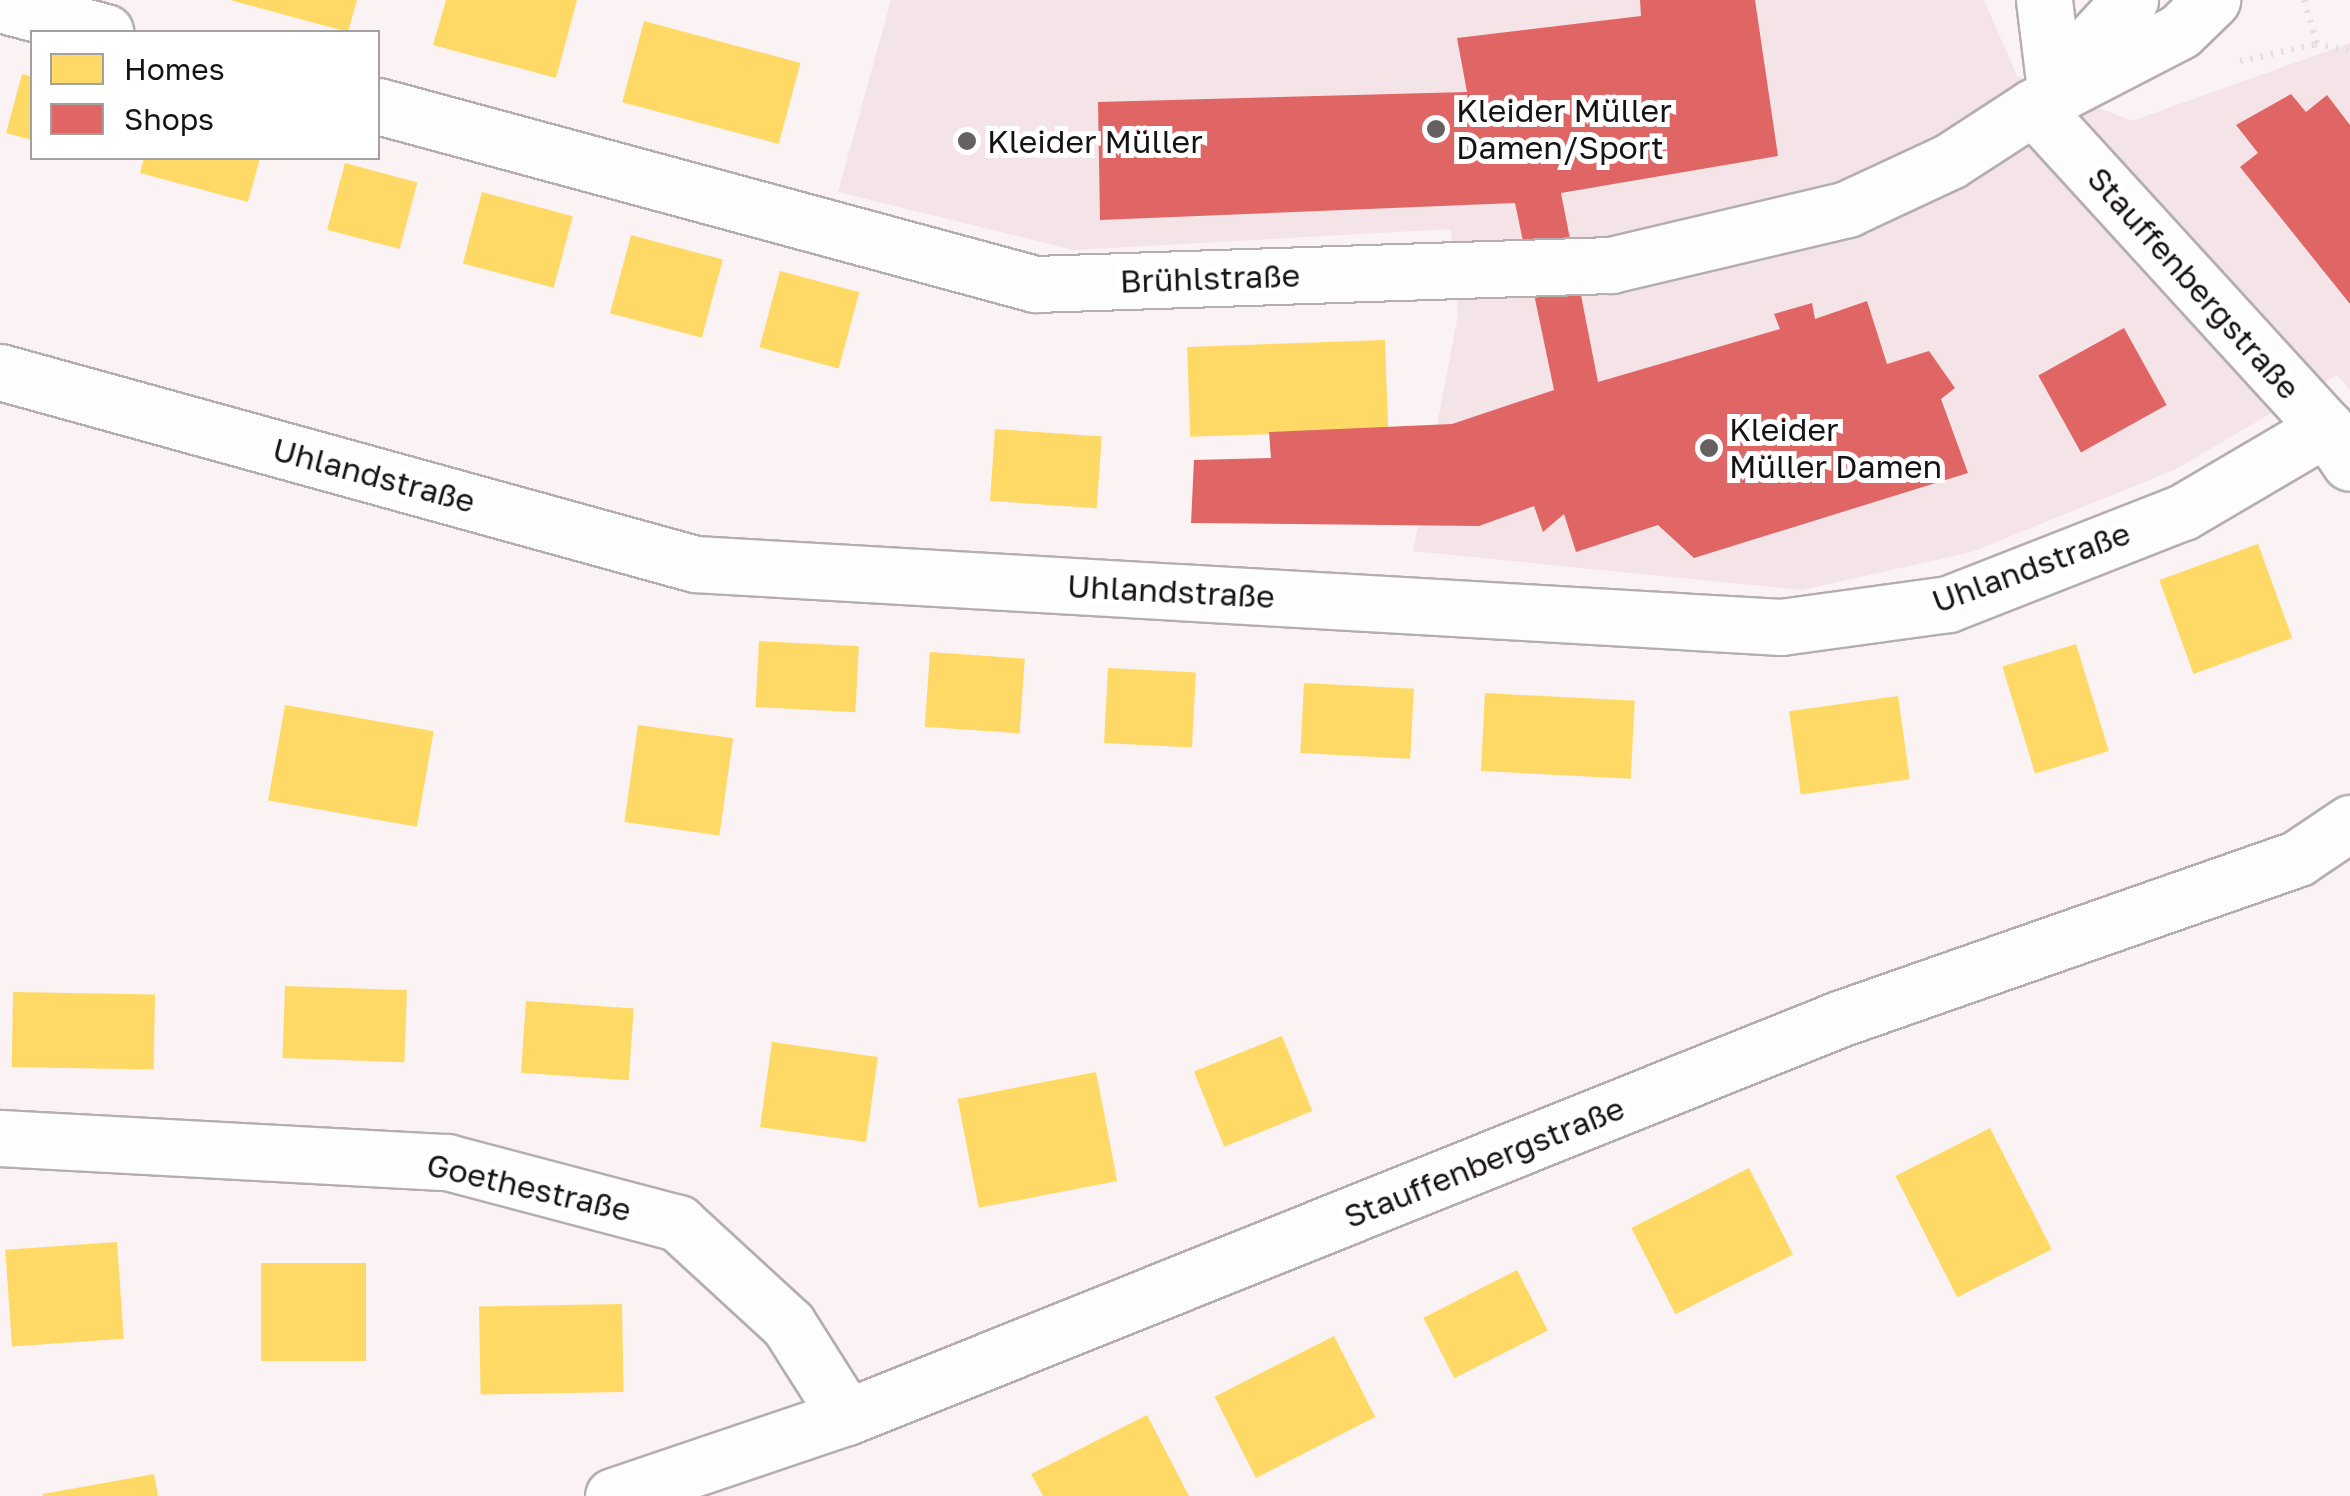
<!DOCTYPE html>
<meta charset="utf-8">
<style>
body{margin:0}
#map{position:relative;width:2350px;height:1496px;overflow:hidden;background:#faf2f3;font-family:"Golos Text",sans-serif}
div>[style]{position:absolute}
.built>*{inset:0;background:#f4e4e7}
.homes>*{inset:0;background:#ffd966;transform-origin:0 0}
.shops>*{inset:0;background:#e06666;transform-origin:0 0}
.path>*{height:6px;margin-top:-3px;transform-origin:0;background:repeating-linear-gradient(90deg,#e2dfe0 0 2.5px,transparent 0 10.5px)}
.roads{filter:drop-shadow(2px 0 #b4aeaf) drop-shadow(-2px 0 #b4aeaf) drop-shadow(0 2px #b4aeaf) drop-shadow(0 -2px #b4aeaf)}
.minor>*{height:55px;margin:-27.5px;padding:0 27.5px;transform-origin:27.5px;border-radius:27.5px;background:#fefdfd}
.dots>*{width:28px;height:28px;translate:-50% -50%;box-sizing:border-box;border:5px solid #fff;border-radius:50%}
span{translate:-50% -50%;white-space:nowrap;text-align:center;line-height:1.15;-webkit-text-stroke:10px #fff;paint-order:stroke}
.poi-label{font-size:32px;color:#171213}
.left{translate:0 -50%;text-align:left}
.street-label{font-size:32px;color:#171213}
.legend{position:absolute;left:30px;top:30px;width:350px;height:130px;box-sizing:border-box;background:#fff;border:2px solid #a2a0a1;margin:0;padding:12px 18px;list-style:none;font-size:30px;color:#171213}
.legend li{display:flex;align-items:center;gap:20px;height:50px}
.legend b{width:50px;border:2px solid #a2a0a1}
</style>
<div id="map">
<div class="built">
<div style="clip-path:polygon(891px 0,1984px 0,2017px 76px,2132px 121px,2350px 43px,2350px 390px,2337px 375px,2176px 469px,1972px 552px,1802px 590px,1413px 551px,1458px 315px,1451px 229px,1074px 250px,838px 192px)"></div>
</div>
<div class="homes">
<div style="clip-path:polygon(230px 0,357px 0,348px 32px)"></div>
<div style="clip-path:polygon(446px 0,577px 0,556px 78px,433px 45px)"></div>
<div style="left:644px;top:21px;width:162px;height:84px;rotate:15deg"></div>
<div style="clip-path:polygon(22px 74px,32px 77px,32px 140px,6px 133px)"></div>
<div style="clip-path:polygon(144px 158px,260px 158px,248px 202px,140px 173px)"></div>
<div style="left:345px;top:163px;width:75px;height:69px;rotate:15deg"></div>
<div style="left:482px;top:192px;width:94px;height:74px;rotate:15deg"></div>
<div style="left:631px;top:235px;width:95px;height:81px;rotate:15deg"></div>
<div style="left:780px;top:271px;width:82px;height:79px;rotate:15deg"></div>
<div style="left:1385px;top:340px;width:90px;height:198px;rotate:88deg"></div>
<div style="left:995px;top:429px;width:107px;height:72px;rotate:4deg"></div>
<div style="left:2258px;top:544px;width:100px;height:105px;rotate:70deg"></div>
<div style="left:759px;top:641px;width:100px;height:66px;rotate:3deg"></div>
<div style="left:2076px;top:644px;width:112px;height:77px;rotate:73deg"></div>
<div style="left:930px;top:652px;width:95px;height:75px;rotate:4deg"></div>
<div style="left:1108px;top:668px;width:88px;height:75px;rotate:3deg"></div>
<div style="left:1304px;top:683px;width:110px;height:70px;rotate:3deg"></div>
<div style="left:1485px;top:693px;width:150px;height:78px;rotate:3deg"></div>
<div style="left:1898px;top:696px;width:84px;height:110px;rotate:82deg"></div>
<div style="left:285px;top:705px;width:151px;height:97px;rotate:10deg"></div>
<div style="left:638px;top:725px;width:96px;height:98px;rotate:8deg"></div>
<div style="left:285px;top:986px;width:122px;height:72px;rotate:2deg"></div>
<div style="left:13px;top:992px;width:142px;height:75px;rotate:1deg"></div>
<div style="left:526px;top:1001px;width:108px;height:72px;rotate:4deg"></div>
<div style="left:1282px;top:1036px;width:81px;height:95px;rotate:68deg"></div>
<div style="left:772px;top:1042px;width:107px;height:86px;rotate:8deg"></div>
<div style="left:1096px;top:1072px;width:111px;height:141px;rotate:79deg"></div>
<div style="left:1990px;top:1128px;width:136px;height:106px;rotate:63deg"></div>
<div style="left:1749px;top:1168px;width:97px;height:132px;rotate:63deg"></div>
<div style="left:117px;top:1242px;width:97px;height:112px;rotate:86deg"></div>
<div style="left:261px;top:1263px;width:105px;height:98px"></div>
<div style="left:1517px;top:1270px;width:68px;height:105px;rotate:63deg"></div>
<div style="left:622px;top:1304px;width:88px;height:143px;rotate:89deg"></div>
<div style="left:1334px;top:1336px;width:91px;height:134px;rotate:63deg"></div>
<div style="clip-path:polygon(1147px 1415px,1189px 1496px,1043px 1496px,1031px 1474px)"></div>
<div style="clip-path:polygon(154px 1474px,158px 1496px,43px 1496px,43px 1494px)"></div>
</div>
<div class="shops">
<div style="clip-path:polygon(1640px 0,1755px 0,1778px 156px,1561px 193px,1598px 382px,1780px 329px,1774px 314px,1812px 303px,1815px 319px,1867px 301px,1887px 364px,1929px 351px,1955px 388px,1941px 399px,1968px 473px,1694px 558px,1658px 525px,1576px 552px,1564px 514px,1543px 532px,1534px 506px,1479px 526px,1191px 523px,1194px 460px,1271px 458px,1269px 432px,1452px 424px,1554px 390px,1515px 203px,1100px 220px,1098px 102px,1467px 92px,1457px 38px,1641px 16px)"></div>
<div style="clip-path:polygon(2291px 94px,2306px 112px,2327px 95px,2350px 125px,2350px 304px,2240px 167px,2258px 153px,2236px 125px)"></div>
<div style="left:2124px;top:328px;width:88px;height:98px;rotate:61deg"></div>
</div>
<div class="path">
<div style="left:2304px;top:0;width:46px;rotate:73.5deg"></div>
<div style="left:2315px;top:44px;width:36px;rotate:11deg"></div>
<div style="left:2240px;top:61px;width:79px;rotate:-12.4deg"></div>
</div>
<div class="roads">
<div class="minor">
<div style="left:2044px;top:0;width:82px;rotate:83deg"></div>
<div style="left:0;top:4px;width:109px;rotate:14.9deg"></div>
<div style="left:2054px;top:82px;width:112px;rotate:-47.2deg"></div>
<div style="left:378px;top:106px;width:681px;rotate:15.16deg"></div>
<div style="left:1035px;top:284px;width:576px;rotate:-1.89deg"></div>
<div style="left:1611px;top:265px;width:243px;rotate:-13.3deg"></div>
<div style="left:1847px;top:209px;width:114px;rotate:-25deg"></div>
<div style="left:1950px;top:161px;width:99px;rotate:-33deg"></div>
<div style="left:2033px;top:107px;width:165px;rotate:-27.3deg"></div>
<div style="left:2180px;top:31px;width:45px;rotate:-44.1deg"></div>
<div style="left:2033px;top:107px;width:435px;rotate:47.6deg"></div>
<div style="left:2326px;top:428px;width:42px;rotate:55.6deg"></div>
<div style="left:0;top:372px;width:721px;rotate:15.44deg"></div>
<div style="left:695px;top:564px;width:1088px;rotate:3.32deg"></div>
<div style="left:1781px;top:627px;width:169px;rotate:-7.8deg"></div>
<div style="left:1948px;top:604px;width:252px;rotate:-21.4deg"></div>
<div style="left:2183px;top:512px;width:166px;rotate:-30.4deg"></div>
<div style="left:0;top:1138px;width:448px;rotate:3.1deg"></div>
<div style="left:447px;top:1162px;width:239px;rotate:14.8deg"></div>
<div style="left:678px;top:1223px;width:149px;rotate:42.6deg"></div>
<div style="left:788px;top:1324px;width:110px;rotate:57.6deg"></div>
<div style="left:613px;top:1496px;width:247px;rotate:-18.7deg"></div>
<div style="left:847px;top:1417px;width:1069px;rotate:-21.86deg"></div>
<div style="left:1839px;top:1019px;width:486px;rotate:-19.3deg"></div>
<div style="left:2298px;top:858px;width:63px;rotate:-33.9deg"></div>
</div>
</div>
<div class="dots">
<div style="left:1436px;top:129px;background:#666061"></div>
<div style="left:967px;top:141px;background:#666061"></div>
<div style="left:1709px;top:448px;background:#666061"></div>
</div>
<div class="poi-label">
<span class="left" style="left:1456px;top:129px">Kleider Müller<br>Damen/Sport</span>
<span class="left" style="left:987px;top:141px">Kleider Müller</span>
<span class="left" style="left:1729px;top:448px">Kleider<br>Müller Damen</span>
</div>
<div class="street-label">
<span style="left:1210px;top:278px;rotate:-2deg">Brühlstraße</span>
<span style="left:2194px;top:283px;rotate:48deg">Stauffenbergstraße</span>
<span style="left:374px;top:475px;rotate:15deg">Uhlandstraße</span>
<span style="left:2031px;top:567px;rotate:-20deg">Uhlandstraße</span>
<span style="left:1171px;top:591px;rotate:3deg">Uhlandstraße</span>
<span style="left:1484px;top:1162px;rotate:-22deg">Stauffenbergstraße</span>
<span style="left:529px;top:1187px;rotate:13deg">Goethestraße</span>
</div>
<ul class="legend">
<li><b style="height:28px;background:#ffd966"></b>Homes</li>
<li><b style="height:28px;background:#e06666"></b>Shops</li>
</ul>
</div>
